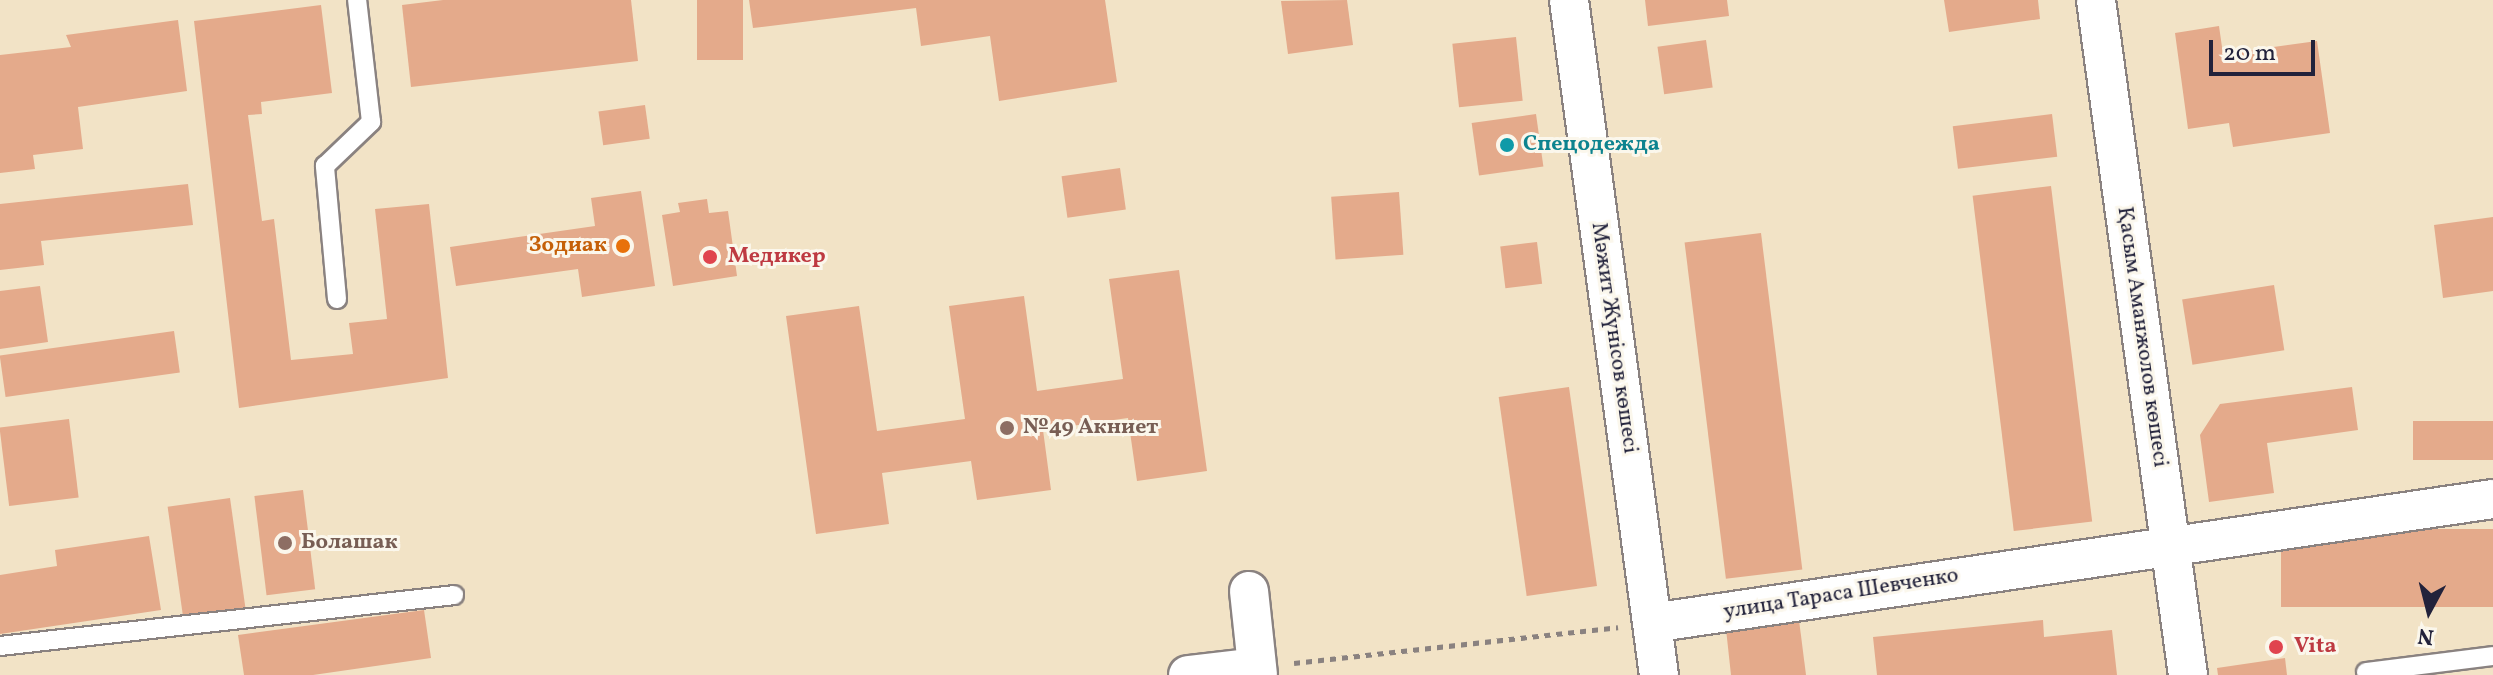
<!DOCTYPE html>
<meta charset="utf-8">
<style>
body{margin:0}
#map{position:relative;width:2493px;height:675px;overflow:hidden;background:#f2e3c6;font-family:Vollkorn,serif}
div>[style]{position:absolute}
.building>*{inset:0;background:#e4aa8b;transform-origin:0 0}
.path>*{height:5px;margin-top:-2.5px;transform-origin:0;background:repeating-linear-gradient(90deg,#8a8280 0 6px,transparent 0 12px)}
.roads{filter:drop-shadow(2px 0 #8a8280) drop-shadow(-2px 0 #8a8280) drop-shadow(0 2px #8a8280) drop-shadow(0 -2px #8a8280)}
.lane>*{height:18px;margin:-9px;padding:0 9px;transform-origin:9px;border-radius:9px;background:#fff}
.street>*{height:38px;margin:-19px;padding:0 19px;transform-origin:19px;border-radius:19px;background:#fff}
.dots>*{width:22px;height:22px;translate:-50% -50%;box-sizing:border-box;border:4px solid #fbf7ec;border-radius:50%}
span{translate:-50% -50%;white-space:nowrap;text-align:center;line-height:1.15;-webkit-text-stroke:6px #fbf7ec;paint-order:stroke}
.culture-label{font-size:22px;color:#0d838f;font-weight:700}
.left{translate:0 -50%;text-align:left}
.food-label{font-size:22px;color:#c56008;font-weight:700}
.right{translate:-100% -50%;text-align:right}
.health-label{font-size:22px;color:#be3a42;font-weight:700}
.street-label{font-size:22px;color:#22223b}
.education-label{font-size:22px;color:#785e54;font-weight:700}
.north{position:absolute;left:2389px;top:571px;width:80px;height:80px;-webkit-text-stroke:6px #fbf7ec;paint-order:stroke;rotate:187deg;font-size:22px;font-weight:700;line-height:32px;text-align:center;color:#22223b}
.north::after{content:'';display:block;margin:auto;width:28px;height:36px;background:#22223b;clip-path:polygon(50% 0,100% 100%,50% 72%,0 100%)}
.scale{position:absolute;left:2209px;top:40px;width:106px;height:36px;box-sizing:border-box;border:4px solid #22223b;border-top:0;padding-left:10px;font-size:24px;line-height:28px;white-space:nowrap;color:#22223b;-webkit-text-stroke:6px #fbf7ec;paint-order:stroke}
</style>
<div id="map">
<div class="building">
<div style="clip-path:polygon(443px 0,631px 0,638px 61px,411px 87px,402px 5px)"></div>
<div style="left:697px;top:0;width:46px;height:60px"></div>
<div style="clip-path:polygon(749px 0,1105px 0,1117px 82px,999px 101px,990px 36px,921px 46px,916px 8px,753px 28px)"></div>
<div style="clip-path:polygon(1347px 0,1353px 45px,1288px 54px,1281px 1px)"></div>
<div style="clip-path:polygon(1645px 0,1727px 0,1729px 16px,1648px 26px)"></div>
<div style="clip-path:polygon(1944px 0,2038px 0,2040px 19px,1949px 32px)"></div>
<div style="clip-path:polygon(321px 5px,332px 93px,261px 102px,262px 114px,248px 115px,262px 221px,274px 219px,291px 360px,353px 354px,349px 323px,387px 319px,375px 209px,429px 204px,448px 378px,239px 408px,194px 21px)"></div>
<div style="clip-path:polygon(178px 20px,187px 91px,78px 107px,83px 149px,33px 155px,35px 169px,0 173px,0 55px,71px 47px,66px 35px)"></div>
<div style="clip-path:polygon(2219px 26px,2223px 54px,2317px 41px,2330px 133px,2233px 147px,2229px 123px,2188px 129px,2175px 33px)"></div>
<div style="left:1516px;top:37px;width:64px;height:64px;rotate:84deg"></div>
<div style="left:1706px;top:40px;width:48px;height:49px;rotate:82deg"></div>
<div style="left:645px;top:105px;width:34px;height:47px;rotate:82deg"></div>
<div style="left:1536px;top:114px;width:53px;height:65px;rotate:82deg"></div>
<div style="left:2052px;top:114px;width:43px;height:100px;rotate:83deg"></div>
<div style="left:1120px;top:168px;width:42px;height:59px;rotate:82deg"></div>
<div style="clip-path:polygon(188px 184px,193px 225px,41px 241px,44px 265px,0 270px,0 204px)"></div>
<div style="left:2051px;top:186px;width:338px;height:79px;rotate:83deg"></div>
<div style="clip-path:polygon(641px 191px,655px 286px,582px 297px,578px 269px,456px 286px,450px 247px,595px 226px,591px 198px)"></div>
<div style="left:1399px;top:192px;width:63px;height:68px;rotate:86deg"></div>
<div style="clip-path:polygon(707px 199px,709px 213px,728px 211px,737px 276px,673px 286px,662px 215px,680px 212px,678px 203px)"></div>
<div style="clip-path:polygon(2493px 217px,2493px 291px,2443px 298px,2434px 225px)"></div>
<div style="left:1761px;top:233px;width:339px;height:77px;rotate:83deg"></div>
<div style="left:1537px;top:242px;width:42px;height:37px;rotate:83deg"></div>
<div style="clip-path:polygon(1179px 270px,1207px 471px,1137px 481px,1128px 418px,1043px 430px,1051px 490px,977px 500px,971px 461px,882px 473px,889px 524px,816px 534px,786px 316px,859px 306px,877px 431px,965px 419px,949px 306px,1024px 296px,1037px 391px,1123px 379px,1109px 279px)"></div>
<div style="left:2274px;top:285px;width:66px;height:93px;rotate:81deg"></div>
<div style="clip-path:polygon(40px 286px,48px 342px,0 349px,0 291px)"></div>
<div style="left:174px;top:331px;width:42px;height:176px;rotate:82deg"></div>
<div style="left:1569px;top:387px;width:201px;height:71px;rotate:82deg"></div>
<div style="clip-path:polygon(2352px 387px,2358px 430px,2267px 443px,2274px 493px,2209px 502px,2200px 435px,2220px 404px)"></div>
<div style="left:69px;top:419px;width:79px;height:70px;rotate:83deg"></div>
<div style="left:2493px;top:421px;width:39px;height:80px;rotate:90deg"></div>
<div style="left:303px;top:490px;width:100px;height:49px;rotate:83deg"></div>
<div style="left:230px;top:498px;width:113px;height:63px;rotate:82deg"></div>
<div style="left:2493px;top:529px;width:78px;height:212px;rotate:90deg"></div>
<div style="clip-path:polygon(149px 536px,161px 610px,0 634px,0 575px,57px 566px,55px 550px)"></div>
<div style="clip-path:polygon(424px 610px,431px 658px,313px 675px,244px 675px,238px 635px)"></div>
<div style="clip-path:polygon(1799px 620px,1806px 675px,1731px 675px,1726px 629px)"></div>
<div style="clip-path:polygon(2043px 620px,2044px 637px,2112px 630px,2117px 675px,1877px 675px,1873px 637px)"></div>
<div style="clip-path:polygon(2285px 658px,2287px 675px,2218px 675px,2217px 668px)"></div>
</div>
<div class="path">
<div style="left:1294px;top:663px;width:326px;rotate:-6.3deg"></div>
</div>
<div class="roads">
<div class="lane">
<div style="left:337px;top:299px;width:134px;rotate:-95.2deg"></div>
<div style="left:325px;top:166px;width:64px;rotate:-43.7deg"></div>
<div style="left:371px;top:122px;width:123px;rotate:-96.5deg"></div>
<div style="left:0;top:646px;width:457px;rotate:-6.4deg"></div>
<div style="left:2366px;top:672px;width:128px;rotate:-7.2deg"></div>
</div>
<div class="street">
<div style="left:1569px;top:0;width:681px;rotate:82.41deg"></div>
<div style="left:2096px;top:0;width:681px;rotate:82.24deg"></div>
<div style="left:1249px;top:591px;width:84px;rotate:83.9deg"></div>
<div style="left:1652px;top:623px;width:850px;rotate:-8.39deg"></div>
<div style="left:1188px;top:675px;width:69px;rotate:-6.6deg"></div>
</div>
</div>
<div class="dots">
<div style="left:1507px;top:145px;background:#0f9aa8"></div>
<div style="left:623px;top:246px;background:#e8710a"></div>
<div style="left:710px;top:257px;background:#e0444e"></div>
<div style="left:1007px;top:428px;background:#8d6e63"></div>
<div style="left:285px;top:543px;background:#8d6e63"></div>
<div style="left:2276px;top:647px;background:#e0444e"></div>
</div>
<div class="culture-label">
<span class="left" style="left:1523px;top:145px">Спецодежда</span>
</div>
<div class="food-label">
<span class="right" style="left:607px;top:246px">Зодиак</span>
</div>
<div class="health-label">
<span class="left" style="left:728px;top:257px">Медикер</span>
<span class="left" style="left:2294px;top:647px">Vita</span>
</div>
<div class="street-label">
<span style="left:2142px;top:337px;rotate:82deg">Қасым Аманжолов көшесі</span>
<span style="left:1614px;top:338px;rotate:82deg">Мәжит Жүнісов көшесі</span>
<span style="left:1841px;top:594px;rotate:-9deg">улица Тараса Шевченко</span>
</div>
<div class="education-label">
<span class="left" style="left:1023px;top:428px">№49 Акниет</span>
<span class="left" style="left:301px;top:543px">Болашак</span>
</div>
<div class="north">N</div>
<div class="scale">20 m</div>
</div>
